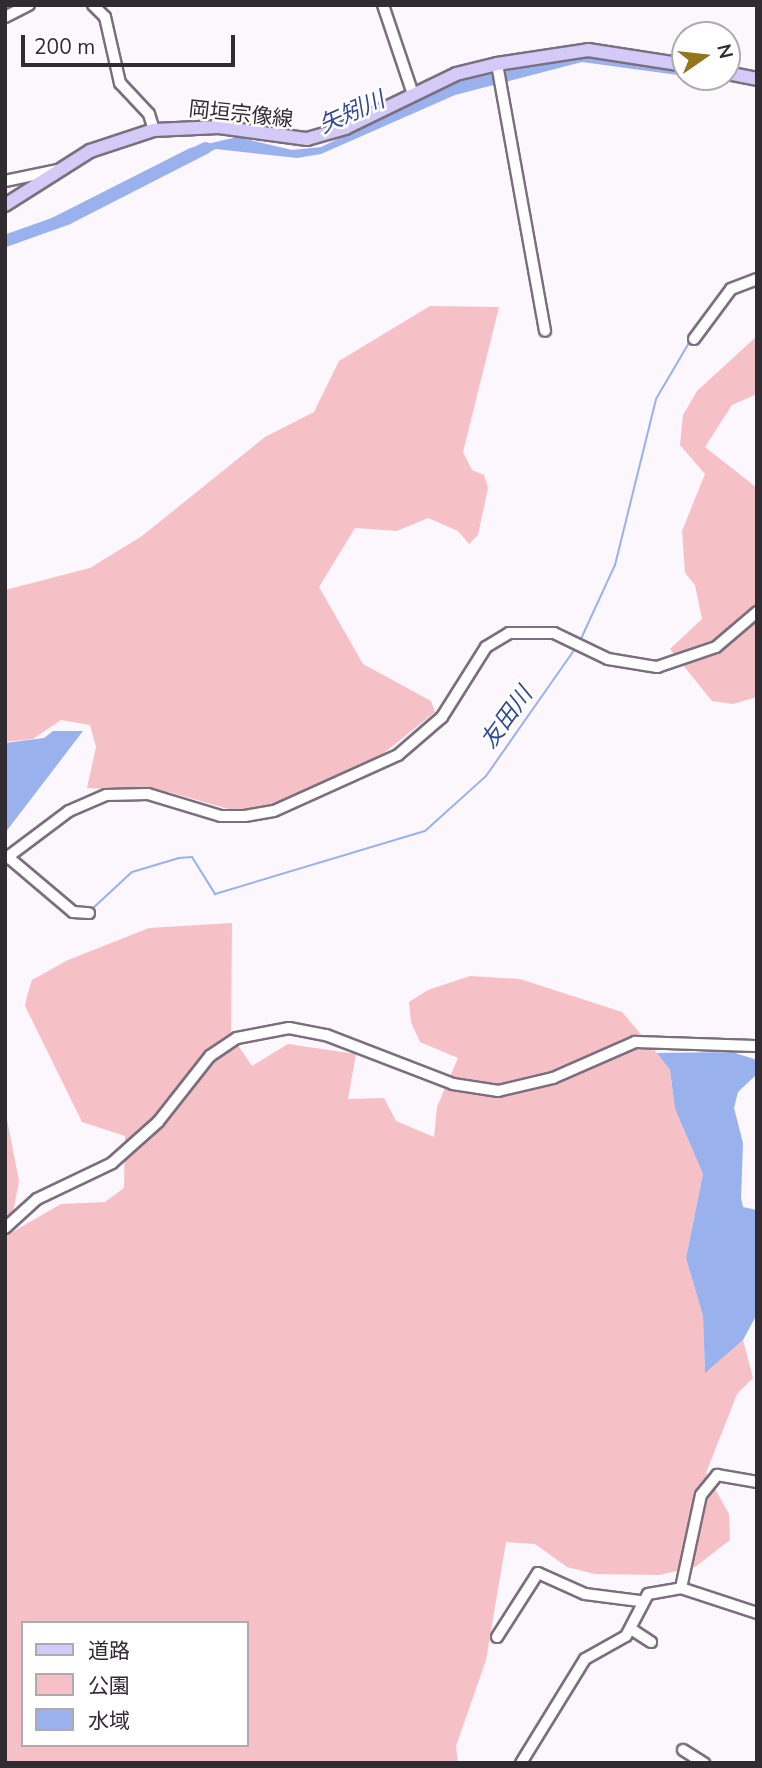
<!DOCTYPE html>
<meta charset="utf-8">
<style>
body{margin:0}
#map{position:relative;width:762px;height:1768px;overflow:hidden;background:#fcf6fd;font-family:"Nunito Sans","Noto Sans JP",sans-serif}
div>[style]{position:absolute}
.green>*{inset:0;background:#f5c1c7}
.water>*{inset:0;background:#99b1ed}
.stream>*{height:2px;margin:-1px;padding:0 1px;transform-origin:1px;border-radius:1px;background:#99b1ed}
.river>*{height:12px;margin:-6px;padding:0 6px;transform-origin:6px;border-radius:6px;background:#99b1ed}
.roads{filter:drop-shadow(2px 0 #7b6f7e) drop-shadow(-2px 0 #7b6f7e) drop-shadow(0 2px #7b6f7e) drop-shadow(0 -2px #7b6f7e)}
.minor>*{height:10px;margin:-5px;padding:0 5px;transform-origin:5px;border-radius:5px;background:#fff}
.major>*{height:12px;margin:-6px;padding:0 6px;transform-origin:6px;border-radius:6px;background:#d3caf7}
span{translate:-50% -50%;white-space:nowrap;text-align:center;line-height:1.15;-webkit-text-stroke:5px #fff;paint-order:stroke}
.street-label{font-size:21px;color:#312c32}
.water-label{font-size:23px;color:#344b93;font-style:italic}
.frame{position:absolute;inset:0;border:7px solid #312c32;pointer-events:none}
.legend{position:absolute;left:21px;top:1621px;width:228px;height:126px;box-sizing:border-box;background:#fff;border:2px solid #adabad;margin:0;padding:9px 12px;list-style:none;font-size:21px;color:#312c32}
.legend li{display:flex;align-items:center;gap:14px;height:35px}
.legend b{width:35px;border:2px solid #adabad}
.north{position:absolute;left:671px;top:21px;width:70px;height:70px;box-sizing:border-box;background:#fff;border:2px solid #adabad;border-radius:50%;rotate:76deg;font-size:19px;font-weight:700;line-height:28px;text-align:center;color:#312c32}
.north::after{content:'';display:block;margin:auto;width:24px;height:32px;background:#93751c;clip-path:polygon(50% 0,100% 100%,50% 72%,0 100%)}
.scale{position:absolute;left:21px;top:35px;width:214px;height:32px;box-sizing:border-box;border:4px solid #312c32;border-top:0;padding-left:9px;font-size:21px;line-height:24px;white-space:nowrap;color:#312c32;-webkit-text-stroke:5px #fff;paint-order:stroke}
</style>
<div id="map">
<div class="green">
<div style="clip-path:polygon(430px 306px,499px 307px,463px 452px,472px 470px,484px 475px,488px 488px,478px 535px,469px 544px,458px 531px,428px 518px,397px 531px,355px 528px,319px 587px,363px 664px,431px 701px,435px 712px,379px 757px,277px 803px,239px 812px,169px 792px,87px 788px,96px 747px,90px 725px,61px 720px,33px 739px,5px 742px,5px 590px,90px 568px,142px 536px,265px 437px,314px 412px,339px 361px)"></div>
<div style="clip-path:polygon(757px 336px,757px 394px,732px 405px,705px 447px,757px 488px,757px 697px,733px 704px,712px 701px,670px 649px,702px 619px,695px 585px,685px 573px,682px 531px,705px 474px,680px 445px,683px 415px,697px 391px)"></div>
<div style="clip-path:polygon(evenodd,232px 923px,231px 1035px,252px 1066px,288px 1044px,356px 1054px,348px 1099px,384px 1098px,396px 1121px,434px 1137px,437px 1107px,458px 1058px,420px 1042px,411px 1022px,409px 1002px,428px 990px,470px 976px,520px 979px,622px 1012px,657px 1053px,670px 1070px,675px 1109px,703px 1174px,686px 1258px,703px 1316px,705px 1372px,743px 1340px,753px 1378px,737px 1394px,706px 1473px,729px 1514px,730px 1540px,695px 1567px,659px 1575px,595px 1574px,567px 1567px,535px 1544px,506px 1542px,486px 1660px,456px 1746px,458px 1763px,5px 1763px,5px 1109px,19px 1181px,9px 1234px,61px 1204px,105px 1202px,124px 1188px,125px 1136px,82px 1122px,25px 1006px,27px 996px,32px 980px,68px 960px,149px 928px,232px 923px,23px 1623px,247px 1623px,247px 1745px,23px 1745px,23px 1623px)"></div>
</div>
<div class="water">
<div style="clip-path:polygon(577px 57px,685px 70px,685px 76px,582px 62px,455px 95px,321px 154px,297px 158px,216px 149px,5px 241px,5px 235px,34px 227px,190px 148px,237px 137px,292px 150px,321px 147px,462px 80px)"></div>
<div style="clip-path:polygon(53px 731px,83px 731px,5px 833px,5px 743px,44px 738px)"></div>
<div style="clip-path:polygon(732px 1052px,757px 1060px,757px 1074px,738px 1092px,734px 1108px,743px 1143px,741px 1198px,743px 1207px,757px 1210px,757px 1314px,743px 1340px,705px 1373px,703px 1316px,686px 1258px,703px 1174px,675px 1109px,670px 1070px,657px 1053px)"></div>
</div>
<div class="stream">
<div style="left:747px;top:278px;width:11px;rotate:-22deg"></div>
<div style="left:580px;top:641px;width:84px;rotate:-65.3deg"></div>
<div style="left:615px;top:565px;width:171px;rotate:-76.1deg"></div>
<div style="left:656px;top:399px;width:67px;rotate:-59.6deg"></div>
<div style="left:92px;top:909px;width:54px;rotate:-42.8deg"></div>
<div style="left:132px;top:872px;width:49px;rotate:-16.6deg"></div>
<div style="left:179px;top:858px;width:13px;rotate:-4deg"></div>
<div style="left:192px;top:857px;width:44px;rotate:58.1deg"></div>
<div style="left:215px;top:894px;width:219px;rotate:-16.7deg"></div>
<div style="left:425px;top:831px;width:82px;rotate:-42deg"></div>
<div style="left:486px;top:776px;width:155px;rotate:-55deg"></div>
</div>
<div class="river">
<div style="left:5px;top:241px;width:66px;rotate:-19.5deg"></div>
<div style="left:67px;top:219px;width:156px;rotate:-27.1deg"></div>
</div>
<div class="roads">
<div class="minor">
<div style="left:93px;top:5px;width:17px;rotate:45deg"></div>
<div style="left:105px;top:17px;width:68px;rotate:77.2deg"></div>
<div style="left:120px;top:83px;width:42px;rotate:46.9deg"></div>
<div style="left:149px;top:114px;width:17px;rotate:73deg"></div>
<div style="left:383px;top:5px;width:94px;rotate:71.4deg"></div>
<div style="left:5px;top:17px;width:27px;rotate:-27deg"></div>
<div style="left:497px;top:64px;width:271px;rotate:79.8deg"></div>
<div style="left:5px;top:181px;width:53px;rotate:-11.9deg"></div>
<div style="left:694px;top:339px;width:62px;rotate:-53.5deg"></div>
<div style="left:731px;top:289px;width:28px;rotate:-21deg"></div>
<div style="left:8px;top:857px;width:85px;rotate:40.2deg"></div>
<div style="left:73px;top:912px;width:16px;rotate:4deg"></div>
<div style="left:5px;top:859px;width:80px;rotate:-36.9deg"></div>
<div style="left:69px;top:811px;width:40px;rotate:-23.4deg"></div>
<div style="left:106px;top:795px;width:42px;rotate:-1.4deg"></div>
<div style="left:148px;top:794px;width:76px;rotate:16.8deg"></div>
<div style="left:221px;top:816px;width:24px"></div>
<div style="left:245px;top:816px;width:29px;rotate:-10deg"></div>
<div style="left:274px;top:811px;width:136px;rotate:-24.3deg"></div>
<div style="left:398px;top:755px;width:58px;rotate:-40.8deg"></div>
<div style="left:442px;top:717px;width:83px;rotate:-57.8deg"></div>
<div style="left:486px;top:647px;width:27px;rotate:-31deg"></div>
<div style="left:509px;top:633px;width:45px"></div>
<div style="left:554px;top:633px;width:60px;rotate:25.7deg"></div>
<div style="left:608px;top:659px;width:50px;rotate:9.3deg"></div>
<div style="left:657px;top:667px;width:62px;rotate:-18.7deg"></div>
<div style="left:716px;top:647px;width:54px;rotate:-40.5deg"></div>
<div style="left:5px;top:1228px;width:43px;rotate:-42.2deg"></div>
<div style="left:37px;top:1199px;width:83px;rotate:-25.6deg"></div>
<div style="left:112px;top:1163px;width:62px;rotate:-41.7deg"></div>
<div style="left:158px;top:1122px;width:84px;rotate:-51.8deg"></div>
<div style="left:210px;top:1056px;width:32px;rotate:-34deg"></div>
<div style="left:237px;top:1038px;width:53px;rotate:-10.9deg"></div>
<div style="left:289px;top:1028px;width:38px;rotate:11deg"></div>
<div style="left:326px;top:1035px;width:136px;rotate:21.1deg"></div>
<div style="left:453px;top:1084px;width:46px;rotate:8.8deg"></div>
<div style="left:498px;top:1091px;width:57px;rotate:-13.3deg"></div>
<div style="left:553px;top:1078px;width:90px;rotate:-23.7deg"></div>
<div style="left:635px;top:1042px;width:122px;rotate:1.9deg"></div>
<div style="left:681px;top:1588px;width:95px;rotate:-77.9deg"></div>
<div style="left:701px;top:1495px;width:26px;rotate:-51deg"></div>
<div style="left:717px;top:1475px;width:41px;rotate:9.9deg"></div>
<div style="left:631px;top:1629px;width:24px;rotate:33deg"></div>
<div style="left:497px;top:1637px;width:76px;rotate:-57.4deg"></div>
<div style="left:538px;top:1573px;width:51px;rotate:24.1deg"></div>
<div style="left:585px;top:1594px;width:55px;rotate:7.3deg"></div>
<div style="left:683px;top:1750px;width:25px;rotate:32deg"></div>
<div style="left:521px;top:1763px;width:122px;rotate:-58.4deg"></div>
<div style="left:585px;top:1659px;width:47px;rotate:-29.3deg"></div>
<div style="left:626px;top:1636px;width:47px;rotate:-62.4deg"></div>
<div style="left:648px;top:1594px;width:34px;rotate:-10deg"></div>
<div style="left:681px;top:1588px;width:80px;rotate:18.2deg"></div>
</div>
<div class="major">
<div style="left:727px;top:73px;width:31px;rotate:11deg"></div>
<div style="left:5px;top:205px;width:101px;rotate:-32.4deg"></div>
<div style="left:90px;top:151px;width:67px;rotate:-18.2deg"></div>
<div style="left:154px;top:130px;width:65px;rotate:-2.6deg"></div>
<div style="left:219px;top:127px;width:89px;rotate:7.8deg"></div>
<div style="left:307px;top:139px;width:40px;rotate:-16deg"></div>
<div style="left:345px;top:128px;width:123px;rotate:-25.9deg"></div>
<div style="left:456px;top:74px;width:42px;rotate:-13.7deg"></div>
<div style="left:497px;top:64px;width:92px;rotate:-8.7deg"></div>
<div style="left:588px;top:50px;width:98px;rotate:8.8deg"></div>
</div>
</div>
<div class="street-label">
<span style="left:241px;top:114px;rotate:6deg">岡垣宗像線</span>
</div>
<div class="water-label">
<span style="left:352px;top:113px;rotate:-24deg">矢矧川</span>
<span style="left:507px;top:718px;rotate:-54deg">友田川</span>
</div>
<div class="frame"></div>
<ul class="legend">
<li><b style="height:9px;background:#d3caf7"></b>道路</li>
<li><b style="height:19px;background:#f5c1c7"></b>公園</li>
<li><b style="height:19px;background:#99b1ed"></b>水域</li>
</ul>
<div class="north">N</div>
<div class="scale">200 m</div>
</div>
